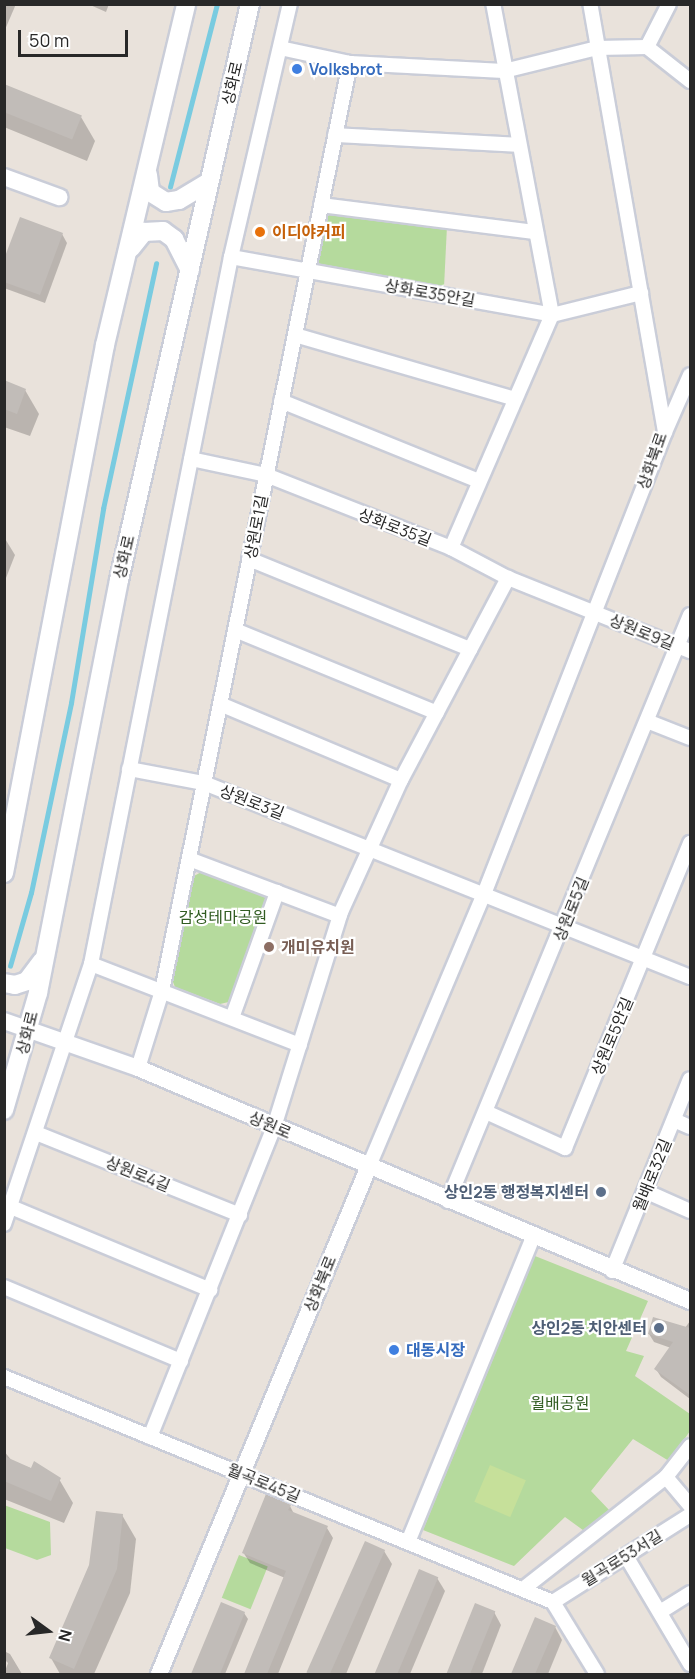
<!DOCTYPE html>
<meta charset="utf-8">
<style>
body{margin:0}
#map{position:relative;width:695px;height:1679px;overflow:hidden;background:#e9e2db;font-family:Manrope,"Noto Sans KR",sans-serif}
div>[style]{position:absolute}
.green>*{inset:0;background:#b5da9d;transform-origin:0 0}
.pitch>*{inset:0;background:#c6e09a;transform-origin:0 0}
.shadow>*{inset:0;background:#0003}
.stream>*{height:4.5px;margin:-2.25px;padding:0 2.25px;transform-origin:2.25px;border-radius:2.25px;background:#79cbe0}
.building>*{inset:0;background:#c1bcb8;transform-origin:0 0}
.roads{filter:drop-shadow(2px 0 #cacdd8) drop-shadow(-2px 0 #cacdd8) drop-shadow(0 2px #cacdd8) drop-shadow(0 -2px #cacdd8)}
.minor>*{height:14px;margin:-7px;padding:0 7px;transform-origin:7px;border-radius:7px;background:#fff}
.tertiary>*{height:16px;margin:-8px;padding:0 8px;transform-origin:8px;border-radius:8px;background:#fff}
.secondary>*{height:18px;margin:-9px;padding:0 9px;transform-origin:9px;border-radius:9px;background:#fff}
.dots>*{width:16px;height:16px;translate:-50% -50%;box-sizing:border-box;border:3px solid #fff;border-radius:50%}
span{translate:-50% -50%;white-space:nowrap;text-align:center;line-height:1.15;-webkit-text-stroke:4.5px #fff;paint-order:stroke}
.shop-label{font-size:16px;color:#366cbe;font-weight:700}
.left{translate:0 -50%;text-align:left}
.street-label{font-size:16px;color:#282828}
.food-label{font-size:16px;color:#c56008;font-weight:700}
.park-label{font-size:16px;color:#315c21}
.education-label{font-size:16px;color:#785e54;font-weight:700}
.service-label{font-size:16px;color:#4e5e75;font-weight:700}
.right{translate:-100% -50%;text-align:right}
.frame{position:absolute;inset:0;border:6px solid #282828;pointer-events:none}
.north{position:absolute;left:18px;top:1601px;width:60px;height:60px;-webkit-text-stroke:4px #fff;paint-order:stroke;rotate:105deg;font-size:16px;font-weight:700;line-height:24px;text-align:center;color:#282828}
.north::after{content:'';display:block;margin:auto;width:21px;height:27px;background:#282828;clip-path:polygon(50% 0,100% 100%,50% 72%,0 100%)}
.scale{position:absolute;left:18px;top:30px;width:110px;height:27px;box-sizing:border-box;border:3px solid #282828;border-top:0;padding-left:8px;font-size:18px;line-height:21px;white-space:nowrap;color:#282828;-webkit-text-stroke:4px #fff;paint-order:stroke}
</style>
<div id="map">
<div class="green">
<div style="clip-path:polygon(326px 211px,447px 226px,444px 287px,317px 265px)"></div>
<div style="clip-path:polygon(205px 870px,266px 891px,270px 901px,233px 1001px,220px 1004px,175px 987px,171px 977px,194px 876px)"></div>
<div style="clip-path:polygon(535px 1256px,648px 1301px,626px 1351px,644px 1356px,635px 1376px,690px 1414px,690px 1431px,669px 1461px,633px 1439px,591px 1491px,611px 1512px,587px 1533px,565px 1517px,514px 1566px,423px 1530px)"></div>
<div style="clip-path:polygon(4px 1505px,50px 1522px,51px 1555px,37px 1560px,5px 1548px)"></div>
<div style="left:239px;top:1555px;width:31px;height:46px;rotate:22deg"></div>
</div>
<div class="pitch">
<div style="left:490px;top:1465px;width:39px;height:40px;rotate:23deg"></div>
</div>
<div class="shadow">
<div style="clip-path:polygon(4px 4px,16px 4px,4px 32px)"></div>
<div style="clip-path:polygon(88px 4px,109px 4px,106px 12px)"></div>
<div style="clip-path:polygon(4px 86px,81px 117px,95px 141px,87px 161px,4px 127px)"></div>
<div style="clip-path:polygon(62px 234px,67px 243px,45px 303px,4px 288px,4px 263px)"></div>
<div style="clip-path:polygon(4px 382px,25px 390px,39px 414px,30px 436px,4px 427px)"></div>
<div style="clip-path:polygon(4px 537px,15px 555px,6px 578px,4px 578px)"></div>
<div style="clip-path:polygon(690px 1321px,690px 1399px,661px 1377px,656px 1369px,671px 1348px,654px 1342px,649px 1334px,685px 1328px)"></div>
<div style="clip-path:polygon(4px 1451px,12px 1461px,59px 1479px,73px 1503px,64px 1523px,4px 1499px)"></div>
<div style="clip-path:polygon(290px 1506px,294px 1514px,327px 1528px,333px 1538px,278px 1674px,245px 1674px,285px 1578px,250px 1563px,243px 1552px)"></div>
<div style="clip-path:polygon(122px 1515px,136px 1539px,130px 1593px,94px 1674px,60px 1674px,51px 1658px,91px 1566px)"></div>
<div style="clip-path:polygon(366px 1543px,384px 1551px,392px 1564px,346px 1674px,312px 1674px)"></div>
<div style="clip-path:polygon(420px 1571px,437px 1578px,445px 1591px,410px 1674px,377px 1674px)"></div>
<div style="clip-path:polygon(222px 1604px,244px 1613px,248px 1619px,225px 1674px,193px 1674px)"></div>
<div style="clip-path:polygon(476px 1605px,494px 1612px,501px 1625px,482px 1674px,448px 1674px)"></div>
<div style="clip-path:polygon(536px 1619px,555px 1627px,562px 1640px,548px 1674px,512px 1674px)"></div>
<div style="clip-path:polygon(4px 1651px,10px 1654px,22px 1674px,4px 1674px,8px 1663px,6px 1661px,4px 1665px)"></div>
</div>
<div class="stream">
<div style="left:170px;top:187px;width:189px;rotate:-75.6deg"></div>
<div style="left:10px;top:966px;width:76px;rotate:-74deg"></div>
<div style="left:31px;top:893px;width:194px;rotate:-78.1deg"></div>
<div style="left:71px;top:703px;width:197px;rotate:-80.6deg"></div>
<div style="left:103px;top:509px;width:251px;rotate:-77.8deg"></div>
</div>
<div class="building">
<div style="left:4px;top:84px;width:84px;height:26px;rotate:22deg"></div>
<div style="clip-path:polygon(20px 217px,63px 233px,40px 295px,4px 282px,4px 259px)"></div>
<div style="clip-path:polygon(4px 380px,26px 389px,17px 414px,4px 409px)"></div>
<div style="clip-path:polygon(653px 1317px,690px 1328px,690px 1395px,654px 1369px,673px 1342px,648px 1334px)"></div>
<div style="clip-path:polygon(4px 1456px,31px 1468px,34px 1461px,61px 1478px,51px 1501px,4px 1481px)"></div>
<div style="clip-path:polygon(266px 1494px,291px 1505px,288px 1510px,328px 1526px,267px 1674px,244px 1674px,286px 1571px,242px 1553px)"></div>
<div style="clip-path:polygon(96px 1511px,123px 1514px,117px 1569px,74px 1669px,49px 1658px,89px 1565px)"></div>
<div style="left:365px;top:1541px;width:22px;height:144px;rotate:24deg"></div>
<div style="left:419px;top:1569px;width:21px;height:114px;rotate:23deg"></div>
<div style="clip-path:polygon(221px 1602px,245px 1612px,220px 1674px,191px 1674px)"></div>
<div style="left:475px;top:1603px;width:22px;height:77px;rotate:22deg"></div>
<div style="clip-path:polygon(535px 1617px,556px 1626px,535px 1674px,511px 1674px)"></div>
</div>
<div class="roads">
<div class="minor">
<div style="left:647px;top:47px;width:55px;rotate:38.3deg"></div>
<div style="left:647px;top:47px;width:48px;rotate:-62.9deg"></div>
<div style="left:280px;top:48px;width:72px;rotate:12.1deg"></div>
<div style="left:350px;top:63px;width:154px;rotate:3deg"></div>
<div style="left:504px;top:71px;width:96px;rotate:-13.9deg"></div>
<div style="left:597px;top:48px;width:50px;rotate:-1.1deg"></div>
<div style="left:335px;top:135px;width:184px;rotate:3.1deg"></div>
<div style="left:321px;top:205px;width:217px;rotate:7.2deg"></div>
<div style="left:231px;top:257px;width:326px;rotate:10.2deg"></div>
<div style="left:552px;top:315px;width:92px;rotate:-13.9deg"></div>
<div style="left:295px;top:335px;width:229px;rotate:16.2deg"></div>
<div style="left:281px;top:401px;width:214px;rotate:22deg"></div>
<div style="left:665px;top:432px;width:62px;rotate:-66.3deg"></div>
<div style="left:191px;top:459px;width:77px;rotate:12deg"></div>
<div style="left:266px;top:475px;width:199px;rotate:21.5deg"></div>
<div style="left:451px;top:548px;width:64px;rotate:27.8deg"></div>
<div style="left:508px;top:578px;width:196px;rotate:21.9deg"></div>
<div style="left:451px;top:548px;width:254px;rotate:-66.6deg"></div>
<div style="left:552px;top:315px;width:317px;rotate:-100.7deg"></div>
<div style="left:249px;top:559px;width:239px;rotate:22.2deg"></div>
<div style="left:235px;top:630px;width:218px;rotate:22.3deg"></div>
<div style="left:220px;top:704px;width:196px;rotate:22.8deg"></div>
<div style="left:647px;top:721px;width:46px;rotate:21.6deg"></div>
<div style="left:129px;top:769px;width:76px;rotate:10.6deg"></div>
<div style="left:204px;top:783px;width:523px;rotate:21.76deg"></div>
<div style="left:189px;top:859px;width:161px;rotate:20.7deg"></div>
<div style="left:91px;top:964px;width:224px;rotate:21.2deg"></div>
<div style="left:232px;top:1018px;width:134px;rotate:-70.3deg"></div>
<div style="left:138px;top:1068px;width:81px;rotate:-72.7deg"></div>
<div style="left:162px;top:991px;width:947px;rotate:-78.55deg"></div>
<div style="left:486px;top:1112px;width:87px;rotate:24.5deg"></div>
<div style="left:565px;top:1148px;width:330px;rotate:-67.7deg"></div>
<div style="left:674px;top:1120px;width:17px;rotate:24deg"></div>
<div style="left:36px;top:1133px;width:220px;rotate:21.9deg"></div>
<div style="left:369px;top:1166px;width:295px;rotate:-67.1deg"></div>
<div style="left:484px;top:894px;width:496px;rotate:-68.6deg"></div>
<div style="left:665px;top:432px;width:435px;rotate:-99.9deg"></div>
<div style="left:645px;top:1191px;width:49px;rotate:24deg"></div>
<div style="left:448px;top:1201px;width:634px;rotate:-67.56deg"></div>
<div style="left:11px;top:1207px;width:216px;rotate:22.6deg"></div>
<div style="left:4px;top:1224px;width:274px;rotate:-71.5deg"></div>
<div style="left:91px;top:964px;width:721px;rotate:-78.8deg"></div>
<div style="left:231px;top:257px;width:260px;rotate:-76.9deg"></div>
<div style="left:612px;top:1271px;width:207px;rotate:-67.9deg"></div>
<div style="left:4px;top:1287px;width:192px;rotate:22.7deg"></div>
<div style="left:4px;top:1377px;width:593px;rotate:22.29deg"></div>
<div style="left:553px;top:1602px;width:84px;rotate:58.6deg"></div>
<div style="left:150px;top:1437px;width:334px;rotate:-68.2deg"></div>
<div style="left:274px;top:1127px;width:225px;rotate:-72.7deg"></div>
<div style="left:341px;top:912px;width:145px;rotate:-65.6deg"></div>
<div style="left:401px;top:780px;width:229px;rotate:-62.1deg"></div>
<div style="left:666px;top:1477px;width:38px;rotate:50deg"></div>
<div style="left:408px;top:1542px;width:330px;rotate:-67.7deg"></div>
<div style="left:626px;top:1556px;width:126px;rotate:59.3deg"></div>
<div style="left:523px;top:1589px;width:182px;rotate:-38.1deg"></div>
<div style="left:666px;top:1477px;width:39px;rotate:-52deg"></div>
<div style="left:553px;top:1602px;width:162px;rotate:-32.4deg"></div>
<div style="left:660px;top:1612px;width:36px;rotate:-32deg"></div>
</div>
<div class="tertiary">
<div style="left:4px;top:177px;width:59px;rotate:20deg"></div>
<div style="left:4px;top:1021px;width:142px;rotate:19.3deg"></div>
<div style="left:138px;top:1068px;width:599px;rotate:22.88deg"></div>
<div style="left:159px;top:1674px;width:550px;rotate:-67.54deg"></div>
</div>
<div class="secondary">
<div style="left:148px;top:175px;width:17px;rotate:83deg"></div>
<div style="left:150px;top:192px;width:19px;rotate:32deg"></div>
<div style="left:166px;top:202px;width:13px;rotate:-9deg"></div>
<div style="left:179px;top:200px;width:35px;rotate:-31deg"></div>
<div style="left:131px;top:248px;width:21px;rotate:-51deg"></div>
<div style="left:144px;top:232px;width:19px;rotate:-3deg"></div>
<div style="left:163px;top:231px;width:14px;rotate:36deg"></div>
<div style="left:174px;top:239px;width:35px;rotate:63deg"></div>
<div style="left:4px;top:873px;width:538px;rotate:-79.17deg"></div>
<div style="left:105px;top:345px;width:350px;rotate:-76.6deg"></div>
<div style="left:4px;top:983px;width:11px;rotate:10deg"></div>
<div style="left:15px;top:985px;width:13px;rotate:-18deg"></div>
<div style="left:27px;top:981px;width:25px;rotate:-53deg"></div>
<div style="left:4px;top:1110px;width:122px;rotate:-73.8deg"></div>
<div style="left:38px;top:993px;width:421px;rotate:-78.9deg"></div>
<div style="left:119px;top:580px;width:591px;rotate:-77.19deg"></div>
</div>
</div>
<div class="dots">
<div style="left:297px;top:69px;background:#3f7fe0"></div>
<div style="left:260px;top:232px;background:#e8710a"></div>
<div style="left:269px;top:947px;background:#8d6e63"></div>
<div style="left:601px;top:1192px;background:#5c6f8a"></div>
<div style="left:659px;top:1328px;background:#5c6f8a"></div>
<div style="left:394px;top:1350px;background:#3f7fe0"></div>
</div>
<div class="shop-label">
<span class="left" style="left:309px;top:69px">Volksbrot</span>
<span class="left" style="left:406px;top:1350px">대동시장</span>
</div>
<div class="street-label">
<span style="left:232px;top:83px;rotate:-77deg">상화로</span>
<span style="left:430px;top:293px;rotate:10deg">상화로35안길</span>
<span style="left:652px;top:461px;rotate:-71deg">상화북로</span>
<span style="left:256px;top:527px;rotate:-79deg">상원로1길</span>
<span style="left:395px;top:527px;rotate:21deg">상화로35길</span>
<span style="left:124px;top:557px;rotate:-77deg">상화로</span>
<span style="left:642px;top:632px;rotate:22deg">상원로9길</span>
<span style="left:252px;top:802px;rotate:21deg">상원로3길</span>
<span style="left:571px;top:909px;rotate:-68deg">상원로5길</span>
<span style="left:27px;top:1033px;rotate:-76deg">상화로</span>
<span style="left:612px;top:1036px;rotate:-67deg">상원로5안길</span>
<span style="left:270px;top:1125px;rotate:23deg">상원로</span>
<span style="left:138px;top:1174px;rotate:22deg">상원로4길</span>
<span style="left:652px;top:1175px;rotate:-68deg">월배로32길</span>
<span style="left:320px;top:1284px;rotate:-68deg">상화북로</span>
<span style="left:264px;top:1483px;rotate:22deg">월곡로45길</span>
<span style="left:622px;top:1558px;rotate:-32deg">월곡로53서길</span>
</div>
<div class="food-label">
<span class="left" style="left:272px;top:232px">이디야커피</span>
</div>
<div class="park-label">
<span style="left:223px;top:917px">감성테마공원</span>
<span style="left:560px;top:1403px">월배공원</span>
</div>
<div class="education-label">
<span class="left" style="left:281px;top:947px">개미유치원</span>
</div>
<div class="service-label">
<span class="right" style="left:589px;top:1192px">상인2동 행정복지센터</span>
<span class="right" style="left:647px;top:1328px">상인2동 치안센터</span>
</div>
<div class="frame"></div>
<div class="north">N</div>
<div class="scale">50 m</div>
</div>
